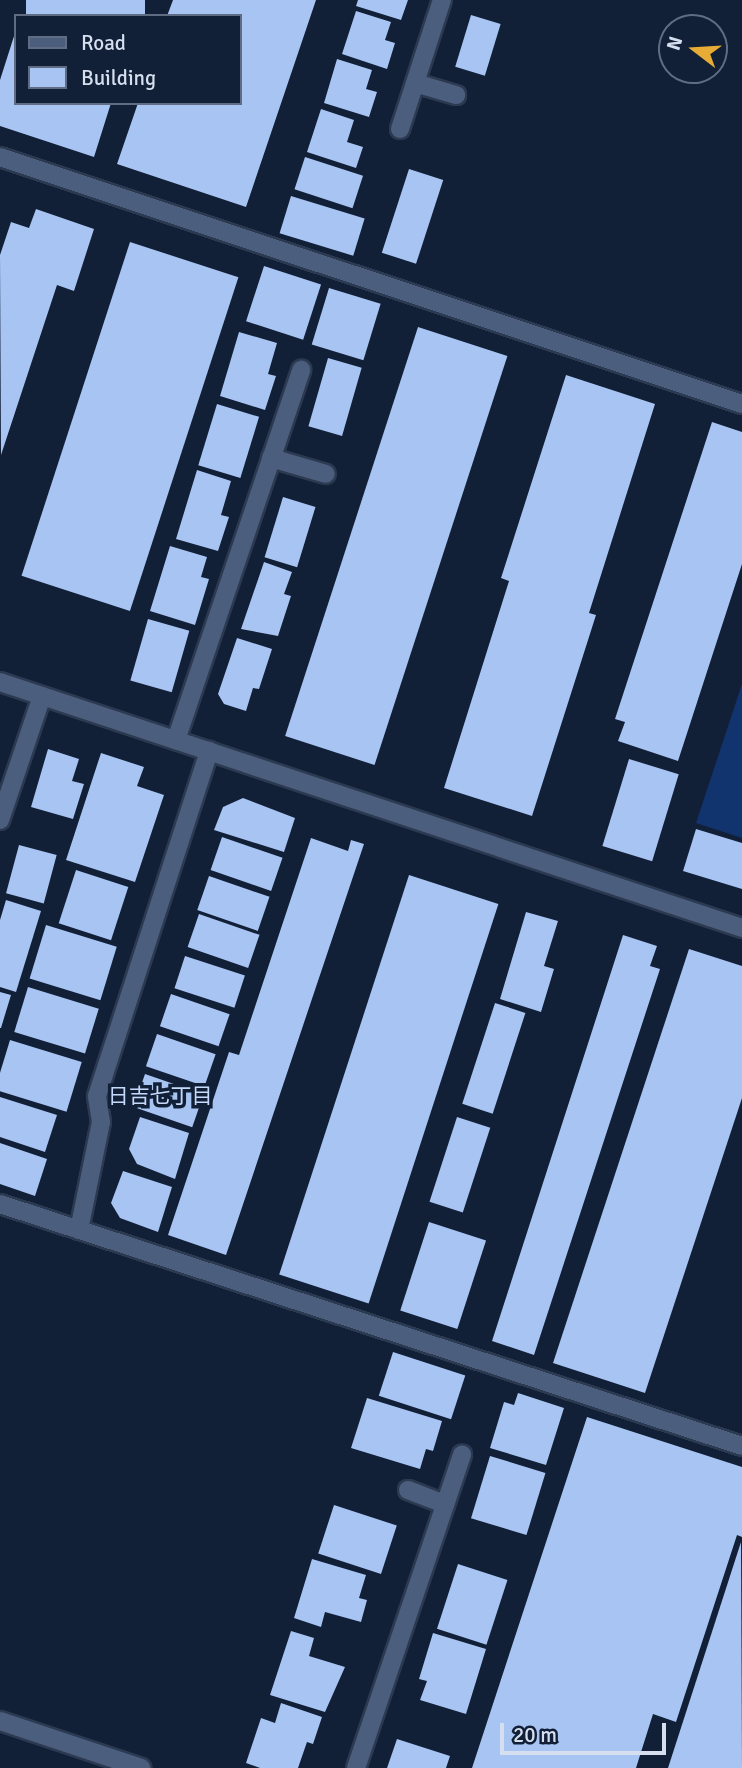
<!DOCTYPE html>
<meta charset="utf-8">
<style>
body{margin:0}
#map{position:relative;width:742px;height:1768px;overflow:hidden;background:#111f37;font-family:Signika,"Noto Sans JP",sans-serif}
div>[style]{position:absolute}
.green>*{inset:0;background:#12346e}
.building>*{inset:0;background:#a7c4f2;transform-origin:0 0}
.roads{filter:drop-shadow(2px 0 #2c3a51) drop-shadow(-2px 0 #2c3a51) drop-shadow(0 2px #2c3a51) drop-shadow(0 -2px #2c3a51)}
.minor>*{height:18px;margin:-9px;padding:0 9px;transform-origin:9px;border-radius:9px;background:#4c5e7d}
span{translate:-50% -50%;white-space:nowrap;text-align:center;line-height:1.15;-webkit-text-stroke:7px #111f37;paint-order:stroke}
.neighbourhood-label{font-size:21px;color:#c5d9fa}
.legend{position:absolute;left:14px;top:14px;width:228px;height:91px;box-sizing:border-box;background:#111f37;border:2px solid #5f6c81;margin:0;padding:9px 12px;list-style:none;font-size:21px;color:#d5dfef}
.legend li{display:flex;align-items:center;gap:14px;height:35px}
.legend b{width:35px;border:2px solid #5f6c81}
.north{position:absolute;left:658px;top:14px;width:70px;height:70px;box-sizing:border-box;background:#111f37;border:2px solid #5f6c81;border-radius:50%;rotate:287deg;font-size:19px;font-weight:700;line-height:28px;text-align:center;color:#d5dfef}
.north::after{content:'';display:block;margin:auto;width:24px;height:32px;background:#e7ac36;clip-path:polygon(50% 0,100% 100%,50% 72%,0 100%)}
.scale{position:absolute;left:500px;top:1723px;width:166px;height:32px;box-sizing:border-box;border:4px solid #d5dfef;border-top:0;padding-left:9px;font-size:21px;line-height:24px;white-space:nowrap;color:#d5dfef;-webkit-text-stroke:5px #111f37;paint-order:stroke}
</style>
<div id="map">
<div class="green">
<div style="clip-path:polygon(742px 684px,742px 838px,696px 823px)"></div>
</div>
<div class="building">
<div style="left:26px;top:0;width:119px;height:17px"></div>
<div style="clip-path:polygon(173px 0,316px 0,246px 207px,117px 164px,138px 103px,240px 103px,240px 16px,167px 16px)"></div>
<div style="clip-path:polygon(358px 0,408px 0,401px 20px,356px 6px)"></div>
<div style="clip-path:polygon(356px 11px,391px 22px,385px 40px,395px 43px,387px 69px,342px 54px)"></div>
<div style="left:471px;top:15px;width:31px;height:54px;rotate:17deg"></div>
<div style="clip-path:polygon(15px 33px,16px 103px,111px 103px,94px 157px,0 126px,0 80px)"></div>
<div style="clip-path:polygon(337px 59px,372px 70px,366px 89px,377px 92px,369px 117px,324px 103px)"></div>
<div style="clip-path:polygon(321px 109px,354px 120px,347px 142px,363px 147px,356px 168px,307px 152px)"></div>
<div style="left:305px;top:157px;width:61px;height:34px;rotate:18deg"></div>
<div style="left:409px;top:169px;width:36px;height:88px;rotate:18deg"></div>
<div style="left:291px;top:196px;width:77px;height:39px;rotate:17deg"></div>
<div style="clip-path:polygon(36px 209px,94px 229px,74px 291px,57px 285px,1px 455px,0 255px,11px 222px,29px 228px)"></div>
<div style="left:130px;top:242px;width:114px;height:351px;rotate:18deg"></div>
<div style="left:264px;top:266px;width:60px;height:58px;rotate:18deg"></div>
<div style="left:329px;top:288px;width:54px;height:59px;rotate:17deg"></div>
<div style="left:418px;top:327px;width:94px;height:430px;rotate:18deg"></div>
<div style="clip-path:polygon(239px 332px,277px 343px,268px 374px,276px 376px,265px 410px,220px 396px)"></div>
<div style="left:328px;top:358px;width:35px;height:71px;rotate:16deg"></div>
<div style="clip-path:polygon(566px 375px,655px 404px,589px 613px,596px 615px,532px 816px,444px 788px,509px 581px,501px 578px)"></div>
<div style="left:217px;top:404px;width:44px;height:64px;rotate:17deg"></div>
<div style="clip-path:polygon(712px 422px,742px 432px,742px 564px,678px 761px,618px 741px,625px 722px,615px 719px)"></div>
<div style="clip-path:polygon(197px 470px,231px 481px,221px 515px,229px 517px,218px 551px,176px 539px)"></div>
<div style="left:283px;top:497px;width:34px;height:63px;rotate:17deg"></div>
<div style="clip-path:polygon(170px 546px,207px 557px,201px 577px,209px 579px,195px 625px,150px 611px)"></div>
<div style="clip-path:polygon(264px 562px,292px 572px,284px 594px,291px 596px,278px 636px,241px 629px)"></div>
<div style="left:148px;top:619px;width:43px;height:64px;rotate:16deg"></div>
<div style="clip-path:polygon(237px 638px,272px 649px,259px 689px,253px 688px,246px 711px,224px 704px,218px 694px)"></div>
<div style="clip-path:polygon(48px 749px,79px 759px,72px 781px,84px 784px,73px 819px,31px 807px)"></div>
<div style="clip-path:polygon(101px 753px,144px 767px,137px 786px,164px 795px,135px 882px,66px 860px)"></div>
<div style="left:629px;top:759px;width:52px;height:91px;rotate:17deg"></div>
<div style="clip-path:polygon(243px 798px,295px 818px,284px 852px,214px 830px,223px 807px)"></div>
<div style="clip-path:polygon(696px 829px,742px 843px,742px 889px,683px 871px)"></div>
<div style="left:222px;top:837px;width:64px;height:35px;rotate:19deg"></div>
<div style="clip-path:polygon(311px 838px,348px 851px,351px 840px,364px 844px,226px 1255px,168px 1235px,229px 1052px,239px 1055px)"></div>
<div style="left:19px;top:845px;width:39px;height:50px;rotate:15deg"></div>
<div style="left:76px;top:870px;width:55px;height:56px;rotate:18deg"></div>
<div style="left:409px;top:875px;width:94px;height:420px;rotate:18deg"></div>
<div style="left:209px;top:876px;width:64px;height:36px;rotate:19deg"></div>
<div style="clip-path:polygon(6px 900px,41px 911px,16px 992px,0 987px,0 920px)"></div>
<div style="clip-path:polygon(526px 912px,558px 921px,544px 966px,554px 969px,541px 1012px,500px 999px)"></div>
<div style="left:199px;top:914px;width:64px;height:35px;rotate:19deg"></div>
<div style="left:46px;top:925px;width:74px;height:56px;rotate:17deg"></div>
<div style="clip-path:polygon(623px 935px,657px 946px,650px 966px,660px 969px,534px 1355px,492px 1341px)"></div>
<div style="clip-path:polygon(689px 949px,742px 966px,742px 1098px,645px 1393px,553px 1363px)"></div>
<div style="left:185px;top:956px;width:63px;height:34px;rotate:18deg"></div>
<div style="left:28px;top:987px;width:74px;height:47px;rotate:17deg"></div>
<div style="clip-path:polygon(0 992px,11px 995px,1px 1028px,0 1028px)"></div>
<div style="left:171px;top:994px;width:62px;height:34px;rotate:19deg"></div>
<div style="left:495px;top:1003px;width:32px;height:106px;rotate:18deg"></div>
<div style="left:157px;top:1034px;width:62px;height:34px;rotate:19deg"></div>
<div style="left:10px;top:1040px;width:75px;height:52px;rotate:17deg"></div>
<div style="left:145px;top:1074px;width:62px;height:35px;rotate:19deg"></div>
<div style="clip-path:polygon(0 1097px,57px 1115px,45px 1152px,0 1137px)"></div>
<div style="clip-path:polygon(140px 1117px,189px 1133px,175px 1179px,137px 1164px,129px 1149px)"></div>
<div style="left:457px;top:1117px;width:35px;height:89px;rotate:18deg"></div>
<div style="clip-path:polygon(0 1143px,47px 1159px,35px 1196px,0 1184px)"></div>
<div style="clip-path:polygon(123px 1171px,172px 1187px,158px 1232px,120px 1218px,111px 1203px)"></div>
<div style="left:429px;top:1222px;width:60px;height:93px;rotate:18deg"></div>
<div style="left:393px;top:1352px;width:76px;height:46px;rotate:18deg"></div>
<div style="clip-path:polygon(518px 1393px,564px 1408px,546px 1465px,490px 1448px,504px 1402px,514px 1405px)"></div>
<div style="clip-path:polygon(367px 1398px,442px 1421px,433px 1451px,426px 1449px,420px 1469px,351px 1448px)"></div>
<div style="clip-path:polygon(587px 1417px,742px 1467px,742px 1537px,737px 1535px,676px 1722px,653px 1714px,636px 1768px,472px 1768px)"></div>
<div style="left:490px;top:1456px;width:58px;height:65px;rotate:17deg"></div>
<div style="left:334px;top:1505px;width:66px;height:51px;rotate:18deg"></div>
<div style="clip-path:polygon(741px 1542px,742px 1768px,668px 1768px)"></div>
<div style="clip-path:polygon(312px 1559px,366px 1575px,359px 1598px,367px 1600px,361px 1622px,325px 1612px,321px 1627px,294px 1618px)"></div>
<div style="left:458px;top:1564px;width:52px;height:68px;rotate:18deg"></div>
<div style="clip-path:polygon(291px 1631px,314px 1638px,309px 1656px,345px 1667px,325px 1712px,270px 1695px)"></div>
<div style="clip-path:polygon(433px 1633px,486px 1649px,466px 1714px,420px 1700px,427px 1681px,419px 1679px)"></div>
<div style="clip-path:polygon(281px 1703px,322px 1717px,313px 1744px,307px 1742px,298px 1768px,260px 1768px,246px 1763px,261px 1718px,275px 1723px)"></div>
<div style="clip-path:polygon(397px 1739px,450px 1756px,446px 1768px,387px 1768px)"></div>
</div>
<div class="roads">
<div class="minor">
<div style="left:415px;top:83px;width:43px;rotate:16.3deg"></div>
<div style="left:400px;top:129px;width:136px;rotate:-72deg"></div>
<div style="left:0;top:157px;width:782px;rotate:18.41deg"></div>
<div style="left:271px;top:458px;width:57px;rotate:16.2deg"></div>
<div style="left:0;top:682px;width:782px;rotate:18.34deg"></div>
<div style="left:176px;top:740px;width:391px;rotate:-71.3deg"></div>
<div style="left:0;top:820px;width:131px;rotate:-71.3deg"></div>
<div style="left:0;top:1204px;width:780px;rotate:18.06deg"></div>
<div style="left:79px;top:1230px;width:110px;rotate:-78.5deg"></div>
<div style="left:101px;top:1122px;width:26px;rotate:-99deg"></div>
<div style="left:97px;top:1096px;width:363px;rotate:-72deg"></div>
<div style="left:408px;top:1490px;width:40px;rotate:21deg"></div>
<div style="left:0;top:1721px;width:149px;rotate:18.4deg"></div>
<div style="left:356px;top:1768px;width:331px;rotate:-71.3deg"></div>
</div>
</div>
<div class="neighbourhood-label">
<span style="left:160px;top:1096px">日吉七丁目</span>
</div>
<ul class="legend">
<li><b style="height:9px;background:#4c5e7d"></b>Road</li>
<li><b style="height:19px;background:#a7c4f2"></b>Building</li>
</ul>
<div class="north">N</div>
<div class="scale">20 m</div>
</div>
